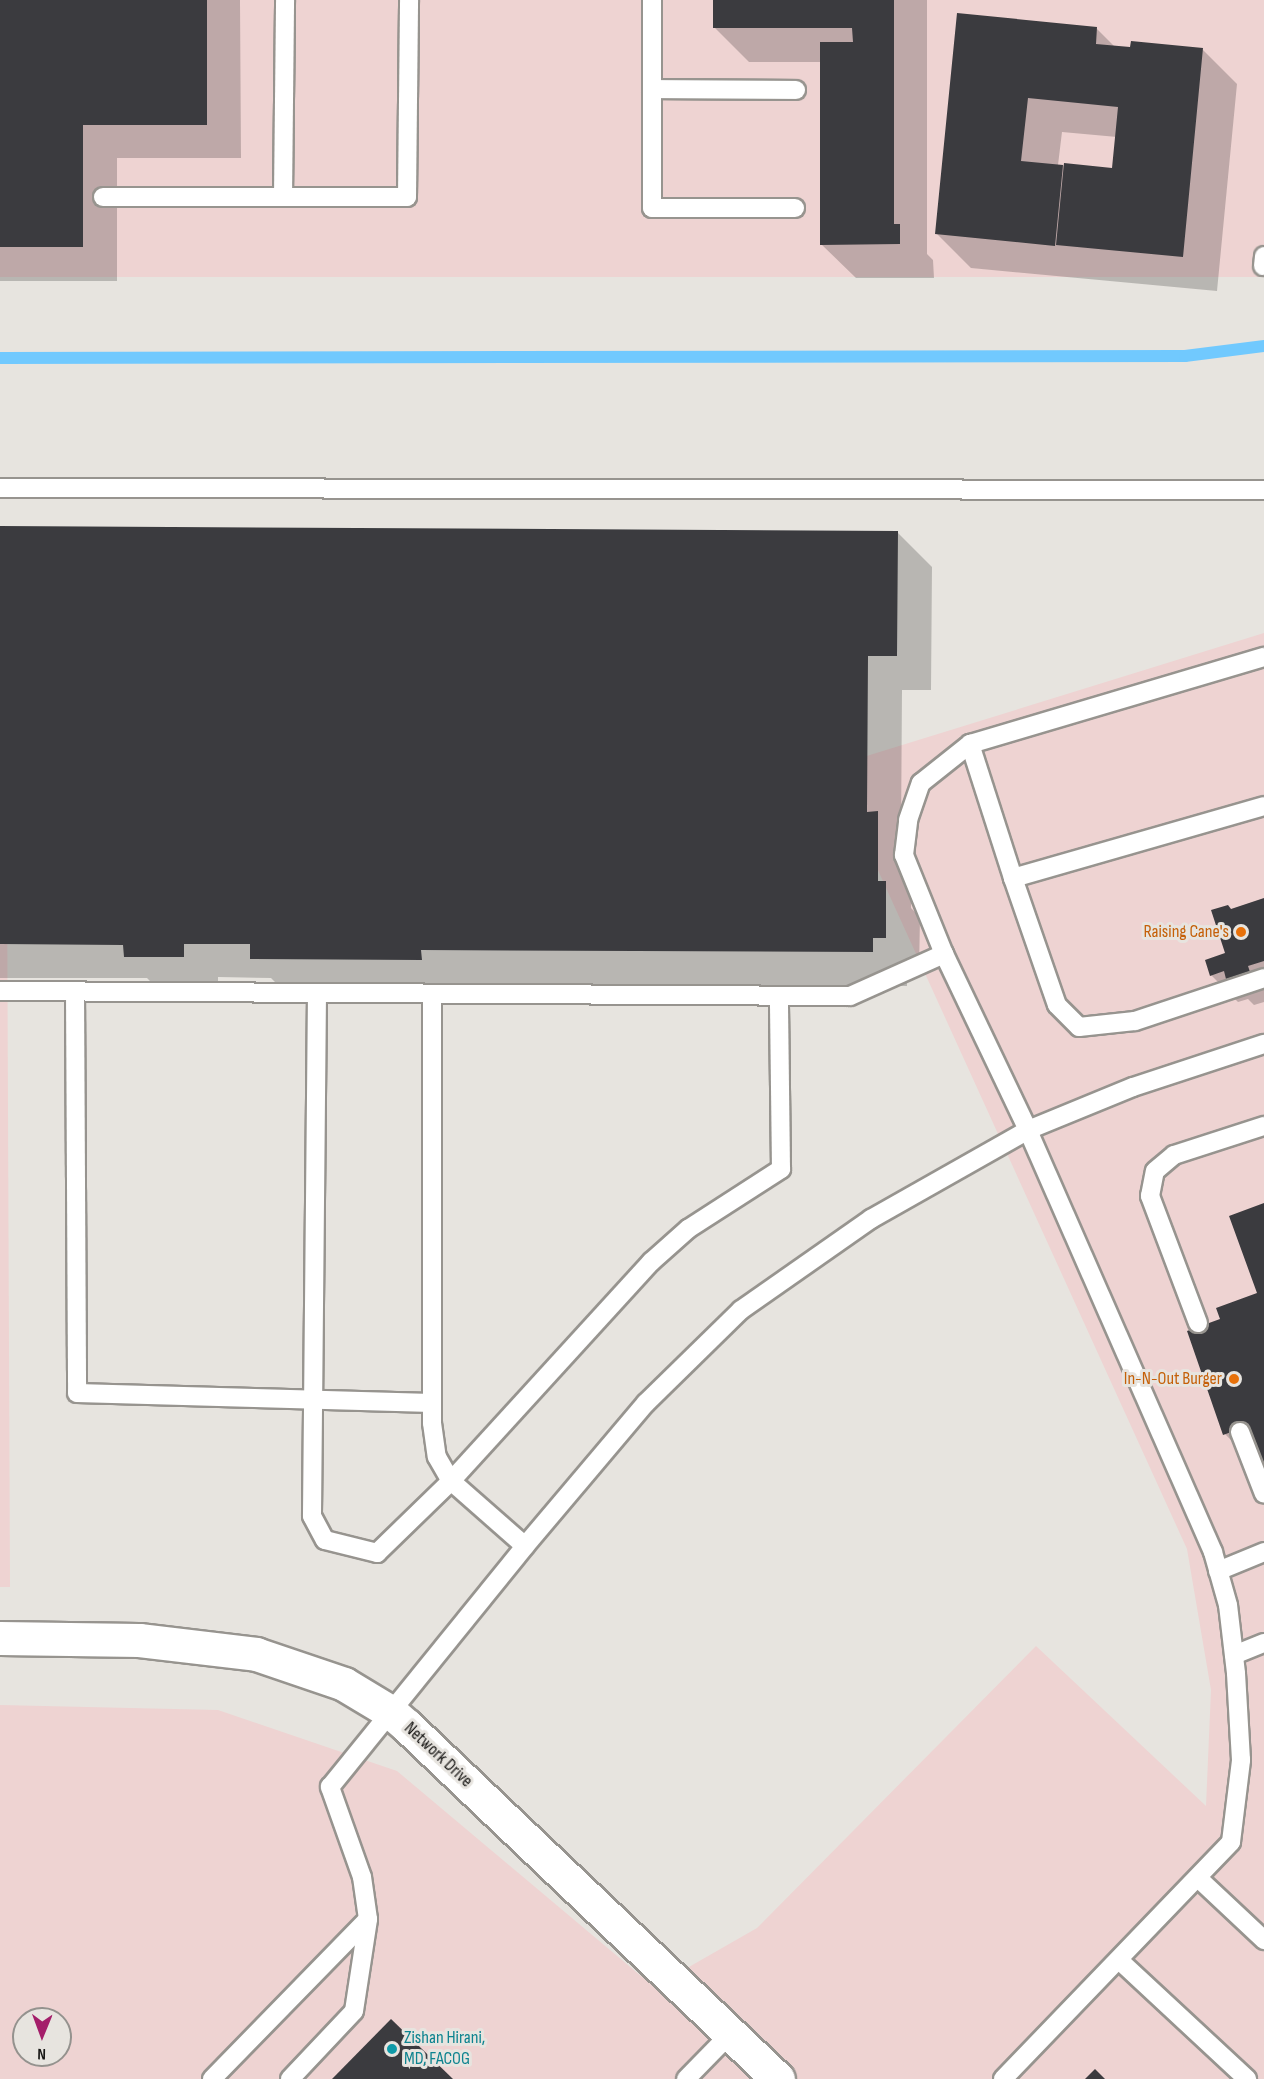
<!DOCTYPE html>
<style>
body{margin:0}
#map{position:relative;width:1264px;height:2079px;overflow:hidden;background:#e7e4df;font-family:"Sofia Sans Condensed",sans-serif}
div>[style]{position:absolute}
.commercial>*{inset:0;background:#eed3d2;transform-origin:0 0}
.shadow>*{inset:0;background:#0003}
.stream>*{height:12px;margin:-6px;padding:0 6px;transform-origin:6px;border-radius:6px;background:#71c9fe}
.building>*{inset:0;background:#3b3b3f}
.roads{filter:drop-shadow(2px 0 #97948f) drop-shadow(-2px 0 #97948f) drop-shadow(0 2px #97948f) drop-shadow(0 -2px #97948f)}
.lane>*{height:18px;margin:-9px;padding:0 9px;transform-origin:9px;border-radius:9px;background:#fff}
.street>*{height:33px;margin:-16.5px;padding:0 16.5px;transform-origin:16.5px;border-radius:16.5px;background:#fff}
.dots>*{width:16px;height:16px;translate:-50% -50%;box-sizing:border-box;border:3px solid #e7e4df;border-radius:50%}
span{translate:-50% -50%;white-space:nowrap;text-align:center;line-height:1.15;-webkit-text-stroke:6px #e7e4df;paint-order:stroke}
.food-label{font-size:18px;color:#c56008}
.right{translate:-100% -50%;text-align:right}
.street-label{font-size:18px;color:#171614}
.culture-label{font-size:18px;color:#0d838f}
.left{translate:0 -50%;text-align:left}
.north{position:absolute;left:12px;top:2007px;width:60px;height:60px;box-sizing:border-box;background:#e7e4df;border:2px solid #94928e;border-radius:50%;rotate:181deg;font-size:16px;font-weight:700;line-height:24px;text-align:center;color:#171614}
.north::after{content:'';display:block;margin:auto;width:21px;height:27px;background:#a41e6a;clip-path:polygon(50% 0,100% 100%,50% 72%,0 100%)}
</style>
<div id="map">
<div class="commercial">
<div style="left:0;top:0;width:1264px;height:277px"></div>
<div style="clip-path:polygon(0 631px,6px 631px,10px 1587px,0 1587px)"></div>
<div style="clip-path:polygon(evenodd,1264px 633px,1264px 2079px,0 2079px,0 1705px,218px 1710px,397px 1771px,654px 1987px,757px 1928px,1036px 1646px,1206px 1806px,1211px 1690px,1187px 1549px,831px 767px,1264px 633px,24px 2019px,60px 2019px,60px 2055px,24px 2055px,24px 2019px)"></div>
</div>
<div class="shadow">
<div style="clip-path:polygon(0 0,240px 0,241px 158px,117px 158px,117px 281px,0 281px)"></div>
<div style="clip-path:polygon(715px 0,927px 0,927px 254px,933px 260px,934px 278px,856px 278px,821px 244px,822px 62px,749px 62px,715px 28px)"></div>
<div style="clip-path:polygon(evenodd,958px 15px,1097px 29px,1115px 47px,1203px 50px,1237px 84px,1217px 291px,971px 268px,937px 234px,958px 15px,1062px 132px,1117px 137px,1113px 170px,1058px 165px,1062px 132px)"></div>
<div style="clip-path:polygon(0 528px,897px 532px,932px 567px,931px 690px,902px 690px,901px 837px,911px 847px,911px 908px,920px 917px,919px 972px,907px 971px,907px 986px,455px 984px,455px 994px,286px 993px,271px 978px,218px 977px,218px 991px,159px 990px,147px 978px,0 978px)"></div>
<div style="clip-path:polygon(1264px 900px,1264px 1002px,1254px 1005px,1248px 999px,1238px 1002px,1211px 975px,1227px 954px,1231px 910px)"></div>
<div style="clip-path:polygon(1264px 1205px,1264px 1474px,1225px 1434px,1222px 1320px,1259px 1294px)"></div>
</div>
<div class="stream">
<div style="left:0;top:358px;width:1185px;rotate:-0.1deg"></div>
<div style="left:1185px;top:356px;width:80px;rotate:-7.2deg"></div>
</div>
<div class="building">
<div style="clip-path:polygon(0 0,207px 0,207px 125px,83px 125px,83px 247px,0 247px)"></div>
<div style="clip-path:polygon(713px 0,894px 0,894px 224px,900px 224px,900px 244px,820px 245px,820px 42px,853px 42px,852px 28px,713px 28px)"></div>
<div style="clip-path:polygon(957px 13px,1097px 27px,1096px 44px,1130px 47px,1131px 41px,1203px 48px,1183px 257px,1056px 245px,1064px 163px,1112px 168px,1118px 107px,1028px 98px,1021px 161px,1063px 165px,1055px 246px,935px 234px)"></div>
<div style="clip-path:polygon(0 526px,898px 531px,897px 656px,868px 656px,867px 812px,878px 811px,878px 881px,886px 881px,886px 938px,873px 938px,873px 952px,421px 950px,422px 960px,250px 959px,250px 944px,184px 944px,184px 957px,124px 957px,123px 945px,0 944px)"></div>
<div style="clip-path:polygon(1264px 898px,1264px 961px,1248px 966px,1250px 972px,1226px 979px,1224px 971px,1210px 976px,1205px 960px,1225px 953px,1211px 910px,1228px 905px,1231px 909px)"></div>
<div style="clip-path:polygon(1264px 1203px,1264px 1468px,1258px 1470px,1248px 1426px,1223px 1435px,1187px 1331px,1220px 1319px,1216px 1308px,1257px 1293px,1229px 1216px)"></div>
<div style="clip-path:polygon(391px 2019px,453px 2079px,332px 2079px)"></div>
<div style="clip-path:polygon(1095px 2069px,1105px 2079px,1085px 2079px)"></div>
</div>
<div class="roads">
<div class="lane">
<div style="left:652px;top:0;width:208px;rotate:90deg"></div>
<div style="left:652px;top:208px;width:143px"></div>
<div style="left:652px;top:89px;width:144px;rotate:0.4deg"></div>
<div style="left:103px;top:197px;width:304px"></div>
<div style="left:407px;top:197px;width:197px;rotate:-89.4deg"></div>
<div style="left:283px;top:197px;width:197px;rotate:-89.4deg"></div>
<div style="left:1263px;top:266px;width:10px;rotate:-84deg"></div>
<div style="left:0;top:488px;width:1264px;rotate:0.09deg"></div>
<div style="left:970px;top:744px;width:141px;rotate:72.2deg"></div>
<div style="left:1013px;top:878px;width:261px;rotate:-16deg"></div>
<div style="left:1013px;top:878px;width:134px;rotate:70.9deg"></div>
<div style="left:1057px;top:1005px;width:31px;rotate:45deg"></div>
<div style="left:1079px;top:1027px;width:56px;rotate:-6.1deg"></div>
<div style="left:1135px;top:1021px;width:136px;rotate:-18.4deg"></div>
<div style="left:0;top:991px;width:850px;rotate:0.34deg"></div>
<div style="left:850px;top:996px;width:103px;rotate:-24.1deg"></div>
<div style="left:75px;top:991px;width:402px;rotate:89.7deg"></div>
<div style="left:77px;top:1393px;width:355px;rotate:1.6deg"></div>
<div style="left:317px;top:993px;width:523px;rotate:90.55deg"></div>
<div style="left:312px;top:1516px;width:27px;rotate:62deg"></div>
<div style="left:325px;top:1540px;width:54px;rotate:14deg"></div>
<div style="left:377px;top:1553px;width:103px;rotate:-44.2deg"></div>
<div style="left:451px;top:1481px;width:297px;rotate:-47.6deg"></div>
<div style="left:651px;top:1262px;width:50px;rotate:-41.7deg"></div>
<div style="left:688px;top:1229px;width:111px;rotate:-32.8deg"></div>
<div style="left:781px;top:1169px;width:173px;rotate:-90.7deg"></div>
<div style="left:432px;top:994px;width:429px;rotate:90deg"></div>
<div style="left:432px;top:1423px;width:34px;rotate:82deg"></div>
<div style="left:437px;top:1457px;width:28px;rotate:60deg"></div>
<div style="left:451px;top:1481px;width:98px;rotate:41.3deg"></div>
<div style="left:1198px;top:1323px;width:136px;rotate:-110.7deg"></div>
<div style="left:1150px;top:1196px;width:25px;rotate:-79deg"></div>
<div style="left:1155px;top:1171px;width:25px;rotate:-40deg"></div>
<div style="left:1174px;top:1155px;width:95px;rotate:-17.9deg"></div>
<div style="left:1240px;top:1432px;width:66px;rotate:68.8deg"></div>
<div style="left:1218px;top:1571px;width:50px;rotate:-22.4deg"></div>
<div style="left:1234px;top:1655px;width:32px;rotate:-22deg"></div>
<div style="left:1198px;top:1878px;width:91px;rotate:43.2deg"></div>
<div style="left:1119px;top:1960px;width:175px;rotate:42.9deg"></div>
<div style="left:212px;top:2079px;width:223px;rotate:-45.7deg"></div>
<div style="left:368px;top:1919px;width:42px;rotate:-98.1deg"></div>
<div style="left:362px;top:1877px;width:96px;rotate:-109.6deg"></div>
<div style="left:330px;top:1787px;width:310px;rotate:-51deg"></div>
<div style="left:525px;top:1546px;width:187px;rotate:-49.8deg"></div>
<div style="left:646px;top:1403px;width:133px;rotate:-44.4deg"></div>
<div style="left:741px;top:1310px;width:159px;rotate:-35deg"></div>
<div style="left:871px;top:1219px;width:180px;rotate:-29.5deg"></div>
<div style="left:1028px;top:1130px;width:113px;rotate:-22.3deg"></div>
<div style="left:1133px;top:1087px;width:138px;rotate:-18.2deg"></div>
<div style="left:290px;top:2079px;width:93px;rotate:-46.7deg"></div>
<div style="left:354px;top:2011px;width:93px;rotate:-81.3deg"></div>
<div style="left:686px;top:2079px;width:63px;rotate:-45.6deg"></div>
<div style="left:1003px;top:2079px;width:329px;rotate:-46.1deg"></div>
<div style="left:1231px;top:1842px;width:83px;rotate:-83deg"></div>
<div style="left:1241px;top:1760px;width:87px;rotate:-93.3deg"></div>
<div style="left:1236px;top:1673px;width:68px;rotate:-96.7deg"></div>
<div style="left:1228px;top:1605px;width:55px;rotate:-105.8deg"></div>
<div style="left:1213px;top:1552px;width:461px;rotate:-113.7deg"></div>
<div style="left:1028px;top:1130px;width:195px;rotate:-115.5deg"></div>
<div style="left:944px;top:954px;width:107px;rotate:-112deg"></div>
<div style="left:904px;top:855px;width:35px;rotate:-83deg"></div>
<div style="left:908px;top:820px;width:39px;rotate:-71deg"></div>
<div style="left:921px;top:783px;width:63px;rotate:-38.5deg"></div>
<div style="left:970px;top:744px;width:307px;rotate:-16.5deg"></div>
</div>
<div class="street">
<div style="left:0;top:1638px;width:139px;rotate:0.8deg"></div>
<div style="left:139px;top:1640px;width:118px;rotate:6.8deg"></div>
<div style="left:256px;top:1654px;width:93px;rotate:18.8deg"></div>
<div style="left:344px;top:1684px;width:56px;rotate:31.1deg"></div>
<div style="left:392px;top:1713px;width:20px;rotate:41deg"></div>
<div style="left:407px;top:1726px;width:512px;rotate:43.58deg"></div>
</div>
</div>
<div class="dots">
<div style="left:1241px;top:932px;background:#e8710a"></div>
<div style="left:1234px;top:1379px;background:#e8710a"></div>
<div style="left:392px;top:2049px;background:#0f9aa8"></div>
</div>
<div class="food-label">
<span class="right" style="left:1229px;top:932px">Raising Cane's</span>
<span class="right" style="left:1222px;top:1379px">In-N-Out Burger</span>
</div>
<div class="street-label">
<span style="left:438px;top:1755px;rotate:43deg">Network Drive</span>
</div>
<div class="culture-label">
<span class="left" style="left:404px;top:2049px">Zishan Hirani,<br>MD, FACOG</span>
</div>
<div class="north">N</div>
</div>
